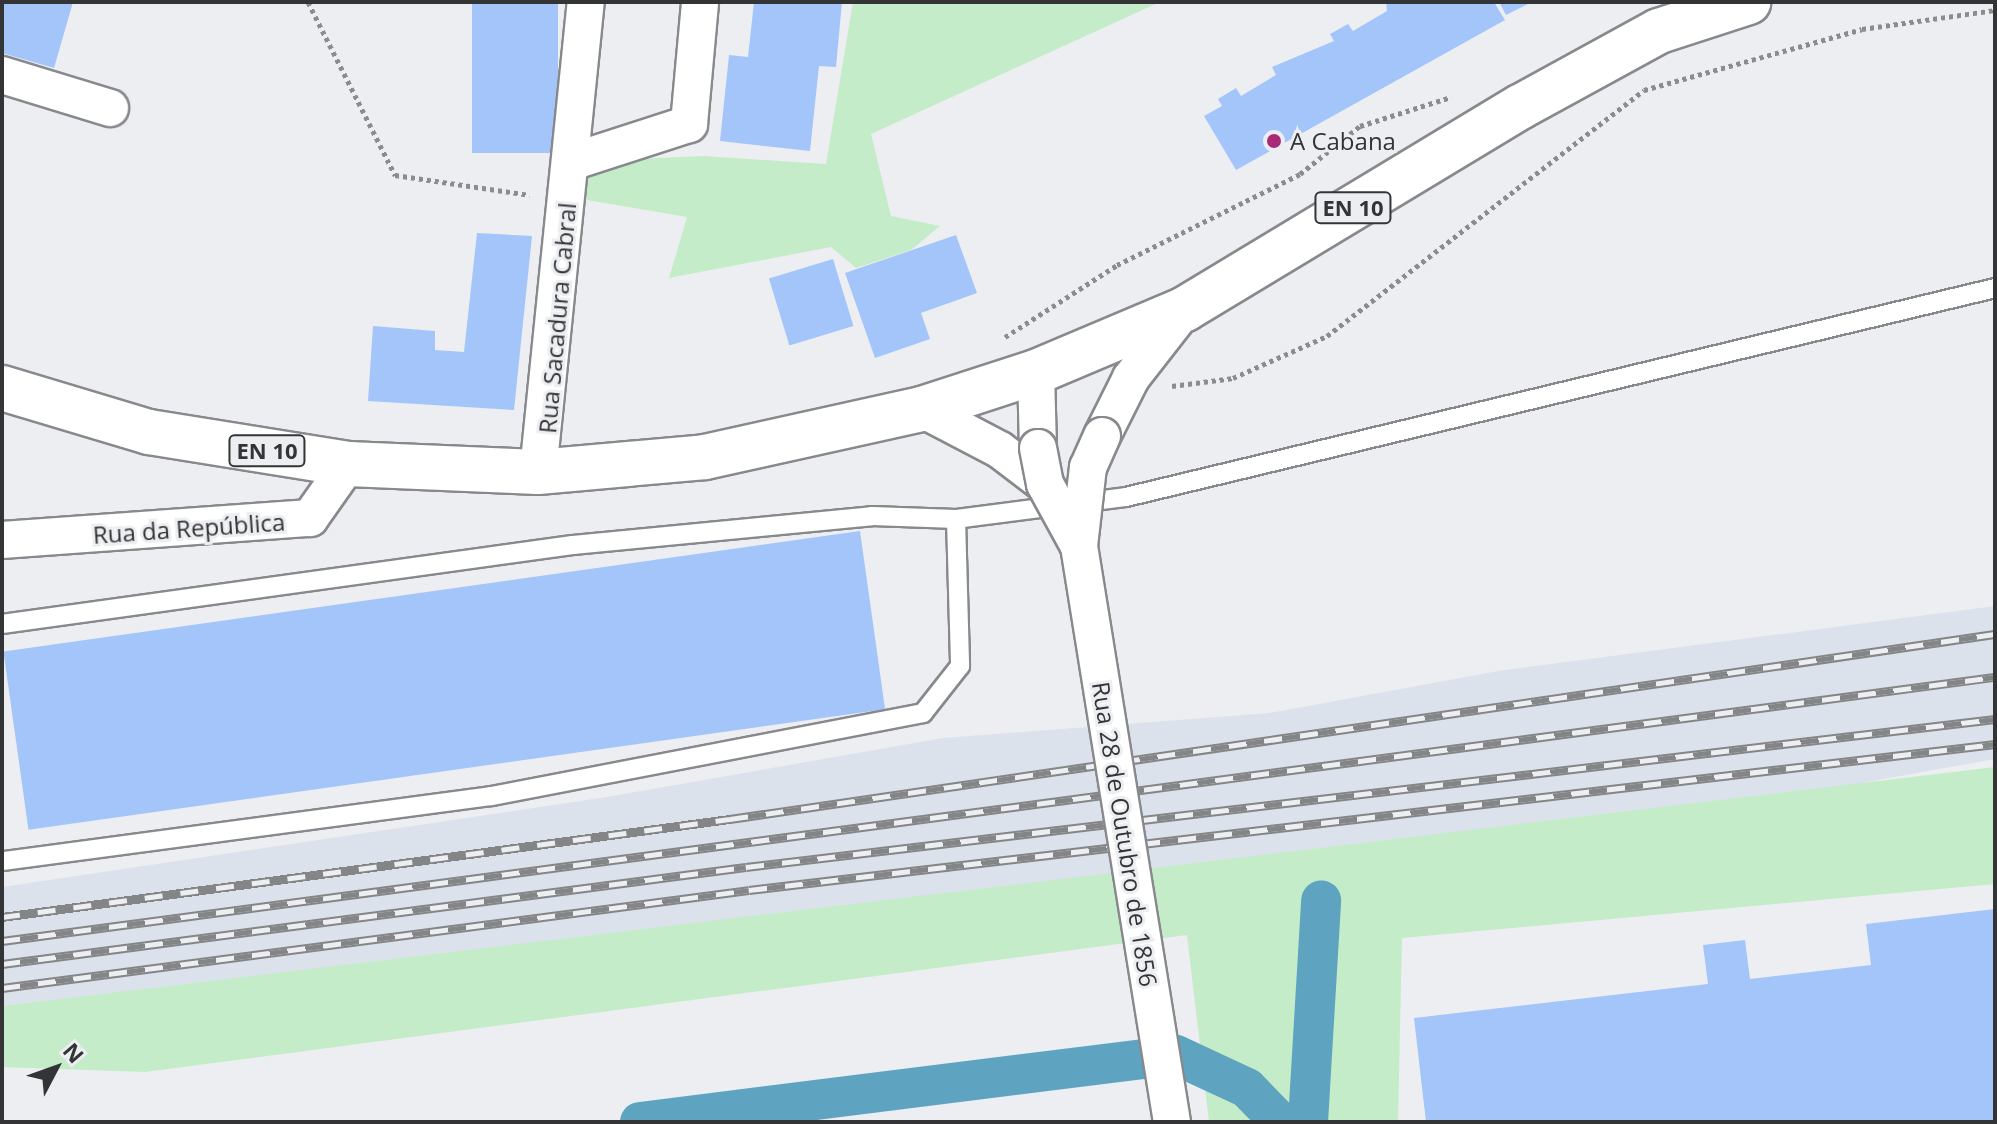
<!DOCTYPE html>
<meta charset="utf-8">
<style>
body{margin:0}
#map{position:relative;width:1997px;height:1124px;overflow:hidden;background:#eceef1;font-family:"Open Sans",sans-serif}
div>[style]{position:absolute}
.built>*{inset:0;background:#dce2ec}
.green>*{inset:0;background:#c4ecc9}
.canal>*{height:40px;margin:-20px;padding:0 20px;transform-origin:20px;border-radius:20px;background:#5ea4c1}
.building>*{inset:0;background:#a4c5fa;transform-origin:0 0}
.path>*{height:5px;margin-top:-2.5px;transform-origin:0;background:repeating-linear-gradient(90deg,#8a8c8e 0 4px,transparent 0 8px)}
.roads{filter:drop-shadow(2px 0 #87898d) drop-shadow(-2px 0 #87898d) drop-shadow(0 2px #87898d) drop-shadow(0 -2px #87898d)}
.service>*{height:18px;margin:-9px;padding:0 9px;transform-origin:9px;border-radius:9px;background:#fff}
.minor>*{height:36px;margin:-18px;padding:0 18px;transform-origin:18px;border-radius:18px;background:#fff}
.primary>*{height:44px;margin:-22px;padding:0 22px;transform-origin:22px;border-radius:22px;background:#fff}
.rail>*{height:9px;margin-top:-4.5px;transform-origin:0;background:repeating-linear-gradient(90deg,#eceef1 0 18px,#848587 0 36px);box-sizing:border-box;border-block:2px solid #848587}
.bridges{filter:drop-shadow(2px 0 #87898d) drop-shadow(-2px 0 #87898d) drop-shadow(0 2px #87898d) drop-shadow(0 -2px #87898d)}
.minor-bridge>*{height:36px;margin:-18px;padding:0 18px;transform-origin:18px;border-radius:18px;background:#fff}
.dots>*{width:22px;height:22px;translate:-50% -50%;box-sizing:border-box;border:4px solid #eceef1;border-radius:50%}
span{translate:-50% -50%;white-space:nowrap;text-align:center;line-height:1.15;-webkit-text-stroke:6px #eceef1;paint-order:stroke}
.shield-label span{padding:2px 6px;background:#eceef1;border:2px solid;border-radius:6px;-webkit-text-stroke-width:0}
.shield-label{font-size:22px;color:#333435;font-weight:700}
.poi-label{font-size:24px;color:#333435}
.left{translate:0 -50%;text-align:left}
.street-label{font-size:24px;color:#333435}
.frame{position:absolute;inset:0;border:4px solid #333435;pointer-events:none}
.north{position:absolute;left:16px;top:1028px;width:80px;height:80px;-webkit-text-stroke:6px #eceef1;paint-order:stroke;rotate:49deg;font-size:22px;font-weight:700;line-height:32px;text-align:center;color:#333435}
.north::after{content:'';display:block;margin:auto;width:28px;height:36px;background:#333435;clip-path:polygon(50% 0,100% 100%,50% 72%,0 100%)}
</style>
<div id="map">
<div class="built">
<div style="clip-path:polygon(1995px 606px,1995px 759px,1744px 804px,2px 1006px,2px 887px,601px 798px,943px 738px,1270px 713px,1498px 671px)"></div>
</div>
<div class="green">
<div style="clip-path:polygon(853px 2px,1160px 2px,871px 134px,891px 216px,940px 226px,911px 250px,856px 268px,831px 247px,669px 278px,687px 217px,587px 200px,571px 162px,703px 156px,826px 164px)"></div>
<div style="clip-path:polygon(1995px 767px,1995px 884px,1402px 938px,1398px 1122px,1209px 1122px,1187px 935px,145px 1072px,2px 1067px,2px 1006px)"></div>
</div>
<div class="canal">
<div style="left:640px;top:1122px;width:540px;rotate:-7.13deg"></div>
<div style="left:1176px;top:1055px;width:78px;rotate:24.9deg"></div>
<div style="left:1247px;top:1088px;width:47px;rotate:45.9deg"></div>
<div style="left:1308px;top:1122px;width:222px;rotate:-86.6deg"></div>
</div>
<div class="building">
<div style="clip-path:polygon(2px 2px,73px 2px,54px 68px,2px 53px)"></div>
<div style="left:472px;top:2px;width:86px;height:151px"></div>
<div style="clip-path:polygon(754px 2px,842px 2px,836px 67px,819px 66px,810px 151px,720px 141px,729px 55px,748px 57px)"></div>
<div style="clip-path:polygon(1386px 2px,1494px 2px,1505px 20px,1236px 170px,1204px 116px,1222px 106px,1218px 99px,1236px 88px,1241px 96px,1276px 75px,1272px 67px,1334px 41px,1330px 34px,1348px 24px,1353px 31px,1387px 11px)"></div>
<div style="clip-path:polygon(1499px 2px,1532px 2px,1506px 15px)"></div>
<div style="clip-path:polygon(477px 233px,532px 236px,514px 410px,368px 401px,373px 326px,435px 331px,435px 350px,464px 352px)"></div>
<div style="clip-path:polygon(956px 235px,977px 293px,921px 313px,930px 339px,875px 358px,845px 273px)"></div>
<div style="left:833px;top:259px;width:70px;height:67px;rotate:73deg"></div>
<div style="left:860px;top:531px;width:180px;height:865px;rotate:82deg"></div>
<div style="clip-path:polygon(1995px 909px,1995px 1122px,1426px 1122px,1414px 1018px,1708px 984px,1703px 945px,1745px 940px,1750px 979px,1871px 965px,1866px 924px)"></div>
</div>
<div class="path">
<div style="left:308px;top:2px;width:194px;rotate:63.3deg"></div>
<div style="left:395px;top:175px;width:136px;rotate:8.4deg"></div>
<div style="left:1005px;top:337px;width:133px;rotate:-32.7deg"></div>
<div style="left:1117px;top:265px;width:204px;rotate:-26.4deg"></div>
<div style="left:1300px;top:174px;width:77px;rotate:-38.7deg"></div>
<div style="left:1360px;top:126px;width:96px;rotate:-17.7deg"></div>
<div style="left:1172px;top:386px;width:62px;rotate:-7.5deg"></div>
<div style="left:1233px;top:378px;width:103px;rotate:-24.1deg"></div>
<div style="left:1327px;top:336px;width:401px;rotate:-37.8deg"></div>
<div style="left:1644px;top:90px;width:226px;rotate:-15.6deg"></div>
<div style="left:1862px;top:29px;width:134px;rotate:-8.1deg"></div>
</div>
<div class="roads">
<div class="service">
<div style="left:956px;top:519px;width:171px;rotate:-7.4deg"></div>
<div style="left:1126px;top:497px;width:894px;rotate:-13.52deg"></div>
<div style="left:2px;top:624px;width:576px;rotate:-7.88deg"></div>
<div style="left:573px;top:545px;width:300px;rotate:-5.5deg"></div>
<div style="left:872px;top:516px;width:84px;rotate:2deg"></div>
<div style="left:956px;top:519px;width:147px;rotate:88.4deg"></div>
<div style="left:960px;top:666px;width:60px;rotate:128.2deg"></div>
<div style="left:923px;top:713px;width:440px;rotate:169.1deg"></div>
<div style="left:491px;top:796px;width:493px;rotate:172.4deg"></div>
</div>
<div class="minor">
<div style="left:2px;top:75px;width:113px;rotate:17deg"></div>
<div style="left:571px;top:162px;width:124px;rotate:-17.9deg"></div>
<div style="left:689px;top:124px;width:122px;rotate:-84.8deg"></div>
<div style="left:1036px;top:372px;width:76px;rotate:88.5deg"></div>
<div style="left:922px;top:409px;width:88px;rotate:27.7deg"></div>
<div style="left:1000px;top:450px;width:56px;rotate:37.1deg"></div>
<div style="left:1102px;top:436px;width:65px;rotate:-63.4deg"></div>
<div style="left:1131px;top:378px;width:88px;rotate:-52deg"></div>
<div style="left:538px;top:472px;width:472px;rotate:-84.2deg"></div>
<div style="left:2px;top:540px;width:309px;rotate:-4.1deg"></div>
<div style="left:310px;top:518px;width:66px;rotate:-54.9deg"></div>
</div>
<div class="primary">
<div style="left:2px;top:388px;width:153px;rotate:16.7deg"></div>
<div style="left:149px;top:432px;width:202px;rotate:9.1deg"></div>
<div style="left:348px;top:464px;width:190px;rotate:2.4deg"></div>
<div style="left:538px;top:472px;width:168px;rotate:-5.1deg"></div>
<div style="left:705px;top:457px;width:222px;rotate:-12.5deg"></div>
<div style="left:922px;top:409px;width:120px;rotate:-18deg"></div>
<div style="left:1036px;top:372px;width:162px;rotate:-22.9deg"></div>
<div style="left:1185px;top:309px;width:391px;rotate:-31.1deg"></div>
<div style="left:1520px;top:107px;width:158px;rotate:-28.7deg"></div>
<div style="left:1659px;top:31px;width:94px;rotate:-18deg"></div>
</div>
</div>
<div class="rail">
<div style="left:2px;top:917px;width:735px;rotate:-7.67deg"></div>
<div style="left:730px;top:819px;width:1278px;rotate:-8.32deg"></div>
<div style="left:2px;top:941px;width:2010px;rotate:-7.55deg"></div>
<div style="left:2px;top:964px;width:750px;rotate:-7.43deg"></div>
<div style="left:746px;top:867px;width:1258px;rotate:-6.76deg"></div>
<div style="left:2px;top:988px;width:753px;rotate:-7.47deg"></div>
<div style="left:749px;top:890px;width:1255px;rotate:-6.68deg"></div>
</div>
<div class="bridges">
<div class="minor-bridge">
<div style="left:1102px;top:436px;width:34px;rotate:114deg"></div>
<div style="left:1088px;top:467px;width:80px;rotate:96.5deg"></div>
<div style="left:1079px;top:546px;width:583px;rotate:80.83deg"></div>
<div style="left:1038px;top:448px;width:37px;rotate:79deg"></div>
<div style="left:1045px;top:484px;width:71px;rotate:61.3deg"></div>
</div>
</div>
<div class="dots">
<div style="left:1274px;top:141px;background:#aa2977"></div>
</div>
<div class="shield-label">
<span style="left:1353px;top:208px">EN 10</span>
<span style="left:267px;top:451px">EN 10</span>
</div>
<div class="poi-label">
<span class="left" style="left:1290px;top:141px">A Cabana</span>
</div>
<div class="street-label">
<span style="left:557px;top:318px;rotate:-85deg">Rua Sacadura Cabral</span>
<span style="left:189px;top:528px;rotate:-4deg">Rua da República</span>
<span style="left:1125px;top:834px;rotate:81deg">Rua 28 de Outubro de 1856</span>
</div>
<div class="frame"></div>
<div class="north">N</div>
</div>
